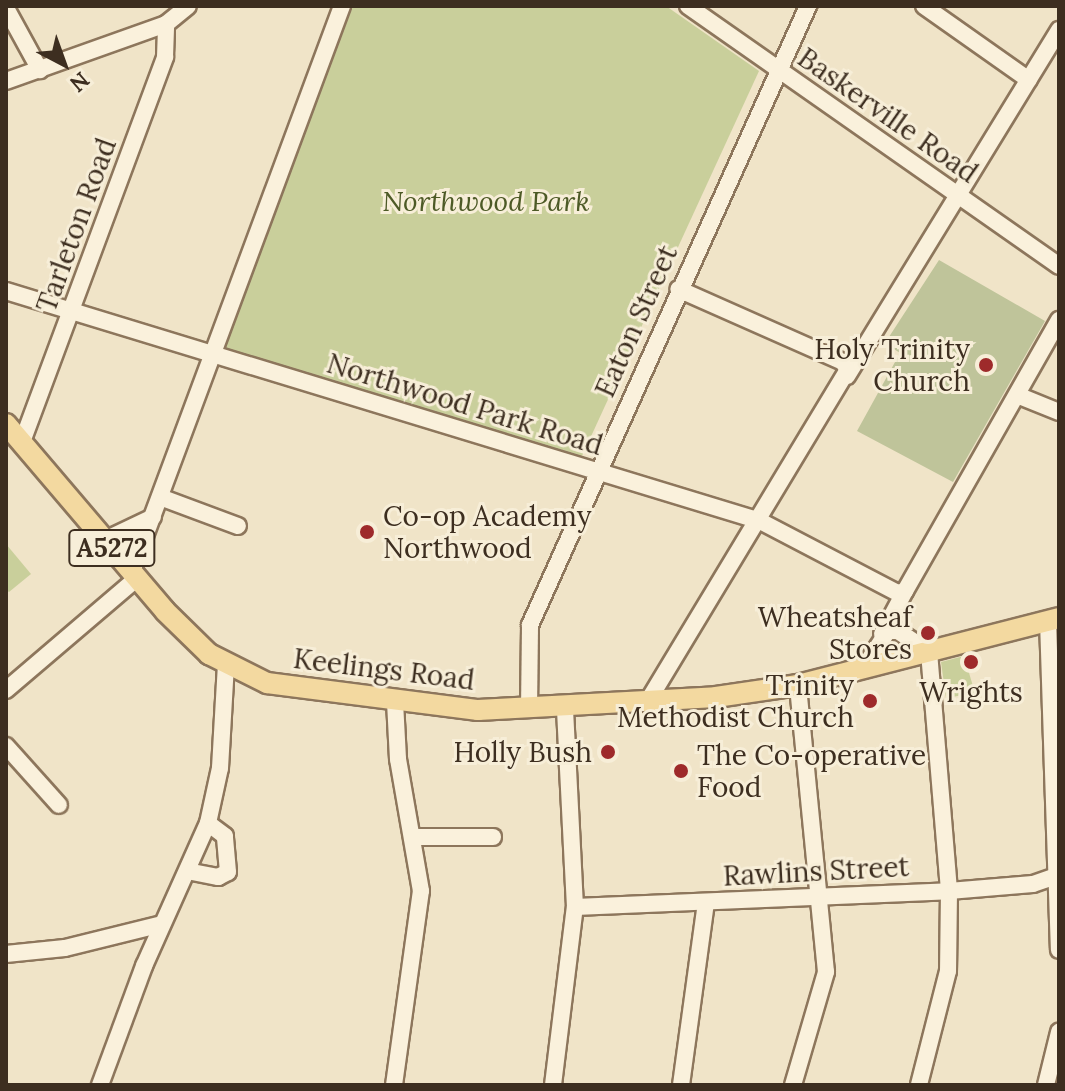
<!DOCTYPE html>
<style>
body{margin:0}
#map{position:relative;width:1065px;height:1091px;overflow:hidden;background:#f0e4c8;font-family:Lora,serif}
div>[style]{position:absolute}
.green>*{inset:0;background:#c9cf9b}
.cemetery>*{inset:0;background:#bfc49a}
.roads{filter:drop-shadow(2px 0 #8d765c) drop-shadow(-2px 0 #8d765c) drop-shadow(0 2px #8d765c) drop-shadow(0 -2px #8d765c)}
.minor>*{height:16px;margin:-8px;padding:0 8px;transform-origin:8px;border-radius:8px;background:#faf1dc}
.major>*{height:20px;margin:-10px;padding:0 10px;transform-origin:10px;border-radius:10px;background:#f3d9a0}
.dots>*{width:22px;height:22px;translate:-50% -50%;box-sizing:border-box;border:4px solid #f7eed8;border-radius:50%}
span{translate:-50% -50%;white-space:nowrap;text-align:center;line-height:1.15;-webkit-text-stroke:6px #f7eed8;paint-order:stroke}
.shield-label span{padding:2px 6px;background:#f7eed8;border:2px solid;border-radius:6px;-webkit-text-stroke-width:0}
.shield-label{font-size:26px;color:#3d2e20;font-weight:700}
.street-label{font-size:28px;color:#3d2e20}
.park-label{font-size:28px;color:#4d5a26;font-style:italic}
.poi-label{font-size:28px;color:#3d2e20}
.right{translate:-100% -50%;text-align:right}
.left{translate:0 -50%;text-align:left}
.frame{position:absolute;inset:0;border:8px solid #3d2e20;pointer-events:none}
.north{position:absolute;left:24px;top:24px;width:80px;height:80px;-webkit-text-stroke:6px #f7eed8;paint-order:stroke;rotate:139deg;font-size:22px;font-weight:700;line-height:32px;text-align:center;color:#3d2e20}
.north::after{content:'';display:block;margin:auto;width:28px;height:36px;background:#3d2e20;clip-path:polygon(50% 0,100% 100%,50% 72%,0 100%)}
</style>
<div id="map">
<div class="green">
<div style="clip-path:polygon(353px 6px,666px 6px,759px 71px,582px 456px,220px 346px)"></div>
<div style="clip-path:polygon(6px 544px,31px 574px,9px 592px,6px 590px)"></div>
<div style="clip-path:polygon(964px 656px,975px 693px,946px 698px,941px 662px)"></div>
</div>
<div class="cemetery">
<div style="clip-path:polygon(939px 260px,1045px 321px,953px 482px,857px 431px,900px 353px,885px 343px)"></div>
</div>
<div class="roads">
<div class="minor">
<div style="left:688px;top:6px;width:453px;rotate:35deg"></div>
<div style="left:924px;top:6px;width:128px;rotate:35.2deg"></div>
<div style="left:6px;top:8px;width:71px;rotate:61.3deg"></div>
<div style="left:6px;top:81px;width:170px;rotate:-19.6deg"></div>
<div style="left:166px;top:24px;width:28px;rotate:-39deg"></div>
<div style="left:6px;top:291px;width:788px;rotate:16.96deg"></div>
<div style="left:760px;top:521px;width:156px;rotate:27.6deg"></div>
<div style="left:898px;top:593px;width:7px;rotate:-16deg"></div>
<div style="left:905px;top:591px;width:312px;rotate:-60.4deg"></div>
<div style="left:847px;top:376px;width:406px;rotate:-58.5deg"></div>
<div style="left:1017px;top:395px;width:45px;rotate:22deg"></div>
<div style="left:22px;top:442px;width:411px;rotate:-69.6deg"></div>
<div style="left:165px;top:57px;width:33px;rotate:-88deg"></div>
<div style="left:160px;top:497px;width:83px;rotate:20.4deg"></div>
<div style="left:105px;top:540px;width:53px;rotate:-25.6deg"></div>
<div style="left:132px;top:571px;width:603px;rotate:-69.61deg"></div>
<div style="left:1048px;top:621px;width:329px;rotate:88.1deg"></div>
<div style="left:882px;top:634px;width:49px;rotate:-61.9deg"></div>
<div style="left:863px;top:669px;width:45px;rotate:-56.7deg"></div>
<div style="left:888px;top:631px;width:10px"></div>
<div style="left:898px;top:631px;width:37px;rotate:34deg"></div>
<div style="left:929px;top:652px;width:240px;rotate:85.2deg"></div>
<div style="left:949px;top:891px;width:80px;rotate:90.7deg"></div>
<div style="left:948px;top:971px;width:118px;rotate:104.3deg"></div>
<div style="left:6px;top:690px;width:172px;rotate:-40.5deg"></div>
<div style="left:648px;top:701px;width:387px;rotate:-58.9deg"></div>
<div style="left:848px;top:370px;width:9px;rotate:-122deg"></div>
<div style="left:843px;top:362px;width:180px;rotate:-156.1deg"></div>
<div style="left:529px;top:709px;width:84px;rotate:-89.3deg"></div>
<div style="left:530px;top:625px;width:679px;rotate:-65.81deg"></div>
<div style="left:6px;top:746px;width:79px;rotate:48.1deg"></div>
<div style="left:412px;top:837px;width:81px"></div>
<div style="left:187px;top:871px;width:32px;rotate:11deg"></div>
<div style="left:218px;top:877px;width:11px;rotate:-27deg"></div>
<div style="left:228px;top:872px;width:36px;rotate:-95deg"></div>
<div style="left:225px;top:836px;width:21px;rotate:-143deg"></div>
<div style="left:575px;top:907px;width:374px;rotate:-2.4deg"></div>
<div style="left:949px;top:891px;width:84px;rotate:-4.8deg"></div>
<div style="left:1033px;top:884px;width:28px;rotate:-19deg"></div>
<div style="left:6px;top:954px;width:59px;rotate:-5.8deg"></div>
<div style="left:65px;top:948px;width:100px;rotate:-13.9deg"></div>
<div style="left:100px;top:1085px;width:127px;rotate:-69.7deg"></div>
<div style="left:144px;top:966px;width:157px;rotate:-65.9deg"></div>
<div style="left:208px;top:823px;width:56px;rotate:-77.7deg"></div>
<div style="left:220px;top:768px;width:103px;rotate:-86.7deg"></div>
<div style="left:394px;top:1085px;width:196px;rotate:-82.1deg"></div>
<div style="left:421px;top:891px;width:134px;rotate:-99.9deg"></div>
<div style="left:398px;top:759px;width:57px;rotate:-93deg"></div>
<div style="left:553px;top:1085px;width:179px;rotate:-83deg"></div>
<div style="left:575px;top:907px;width:200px;rotate:-92.9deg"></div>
<div style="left:681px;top:1085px;width:184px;rotate:-82.2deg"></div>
<div style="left:793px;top:1085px;width:118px;rotate:-73.7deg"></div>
<div style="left:826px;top:972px;width:288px;rotate:-95.6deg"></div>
<div style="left:1046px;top:1085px;width:55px;rotate:-76.2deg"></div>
</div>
<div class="major">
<div style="left:6px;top:424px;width:245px;rotate:49.6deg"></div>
<div style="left:165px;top:611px;width:62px;rotate:44.3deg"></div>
<div style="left:209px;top:654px;width:65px;rotate:26.6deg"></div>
<div style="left:267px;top:683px;width:213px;rotate:7.3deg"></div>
<div style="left:478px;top:710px;width:238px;rotate:-3.1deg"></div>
<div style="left:716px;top:697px;width:83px;rotate:-8.3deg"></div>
<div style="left:798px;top:685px;width:269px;rotate:-14.4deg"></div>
</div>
</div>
<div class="dots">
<div style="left:986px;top:365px;background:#9e2a2b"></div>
<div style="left:367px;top:532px;background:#9e2a2b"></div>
<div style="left:928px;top:633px;background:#9e2a2b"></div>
<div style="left:971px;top:662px;background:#9e2a2b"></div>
<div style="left:870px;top:701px;background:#9e2a2b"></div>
<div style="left:608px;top:752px;background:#9e2a2b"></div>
<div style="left:681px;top:771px;background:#9e2a2b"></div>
</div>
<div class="shield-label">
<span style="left:112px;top:548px">A5272</span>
</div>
<div class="street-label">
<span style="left:888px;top:115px;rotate:35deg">Baskerville Road</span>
<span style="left:76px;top:225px;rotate:-70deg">Tarleton Road</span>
<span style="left:636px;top:321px;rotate:-66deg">Eaton Street</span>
<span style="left:465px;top:404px;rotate:17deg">Northwood Park Road</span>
<span style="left:384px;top:669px;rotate:7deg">Keelings Road</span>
<span style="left:816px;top:871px;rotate:-3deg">Rawlins Street</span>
</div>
<div class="park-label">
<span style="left:486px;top:201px">Northwood Park</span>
</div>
<div class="poi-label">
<span class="right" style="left:970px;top:365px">Holy Trinity<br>Church</span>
<span class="left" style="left:383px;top:532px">Co-op Academy<br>Northwood</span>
<span class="right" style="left:912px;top:633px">Wheatsheaf<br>Stores</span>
<span class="right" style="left:854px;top:701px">Trinity<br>Methodist Church</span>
<span style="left:971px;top:692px">Wrights</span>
<span class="right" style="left:592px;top:752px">Holly Bush</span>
<span class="left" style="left:697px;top:771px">The Co-operative<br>Food</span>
</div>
<div class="frame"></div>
<div class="north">N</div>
</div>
